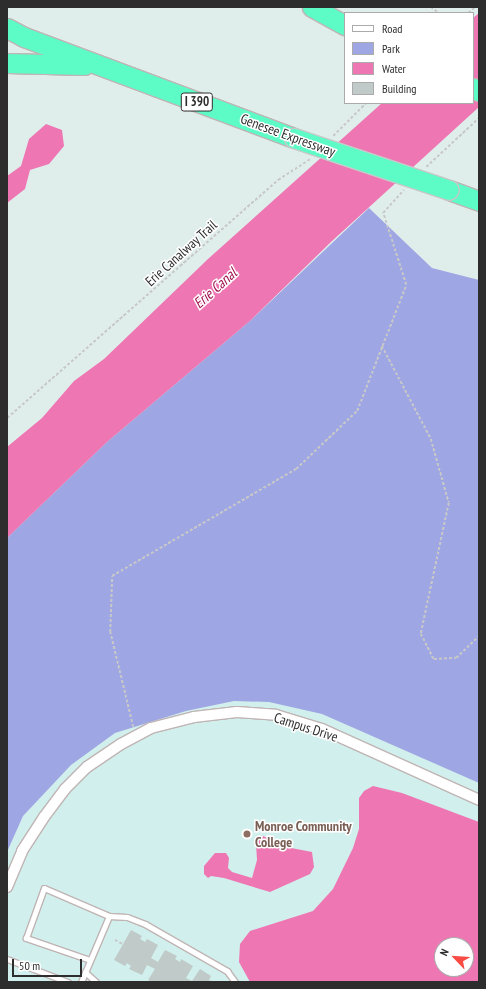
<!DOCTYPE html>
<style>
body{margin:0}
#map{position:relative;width:486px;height:989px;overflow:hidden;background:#e0eeeb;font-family:"PT Sans Narrow",sans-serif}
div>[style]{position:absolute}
.education>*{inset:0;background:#d1efec}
.green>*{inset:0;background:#9ea6e4}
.water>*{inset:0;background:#ee76b3}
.building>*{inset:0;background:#c0cac8}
.path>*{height:1.5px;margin-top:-0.75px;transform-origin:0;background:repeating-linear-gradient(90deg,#c8c8c8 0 3px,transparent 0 5px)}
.roads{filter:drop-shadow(1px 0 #c0b4b4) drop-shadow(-1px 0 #c0b4b4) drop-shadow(0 1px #c0b4b4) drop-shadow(0 -1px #c0b4b4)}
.lane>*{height:5px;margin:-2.5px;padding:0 2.5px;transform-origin:2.5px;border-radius:2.5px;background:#fff}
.street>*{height:10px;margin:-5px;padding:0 5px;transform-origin:5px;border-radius:5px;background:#fff}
.highway>*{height:19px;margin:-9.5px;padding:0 9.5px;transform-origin:9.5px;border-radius:9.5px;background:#5dfcc6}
.bridges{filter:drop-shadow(1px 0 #c8c8c8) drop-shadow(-1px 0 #c8c8c8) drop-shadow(0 1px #c8c8c8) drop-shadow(0 -1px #c8c8c8)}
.highway-bridge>*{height:19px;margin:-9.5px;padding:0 9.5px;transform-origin:9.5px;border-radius:9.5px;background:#5dfcc6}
.dots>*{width:11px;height:11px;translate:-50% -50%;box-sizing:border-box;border:2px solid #fff;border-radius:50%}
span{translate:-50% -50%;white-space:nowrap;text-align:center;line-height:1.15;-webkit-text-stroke:3px #fff;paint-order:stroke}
.shield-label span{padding:1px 3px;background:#fff;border:1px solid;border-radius:3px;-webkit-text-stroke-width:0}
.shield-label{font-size:13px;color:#2d2d2d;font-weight:700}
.street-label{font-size:14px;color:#2d2d2d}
.education-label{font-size:14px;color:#785e54;font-weight:700}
.left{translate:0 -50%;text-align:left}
.water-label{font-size:15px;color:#9f0f4e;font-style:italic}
.frame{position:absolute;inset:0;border:8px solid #2d2d2d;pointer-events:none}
.legend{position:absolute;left:344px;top:12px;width:130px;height:92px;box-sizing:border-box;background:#fff;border:1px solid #ababab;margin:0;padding:5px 7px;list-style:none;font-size:12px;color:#2d2d2d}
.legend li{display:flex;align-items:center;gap:8px;height:20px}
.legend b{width:20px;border:1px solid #ababab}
.north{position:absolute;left:434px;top:937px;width:40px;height:40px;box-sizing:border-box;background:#fff;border:1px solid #ababab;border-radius:50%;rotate:295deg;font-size:11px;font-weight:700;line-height:16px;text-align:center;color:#2d2d2d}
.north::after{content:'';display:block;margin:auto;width:14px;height:18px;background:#f84b44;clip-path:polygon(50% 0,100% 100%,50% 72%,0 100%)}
.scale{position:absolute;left:12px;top:959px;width:70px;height:18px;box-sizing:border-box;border:2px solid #2d2d2d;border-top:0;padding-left:5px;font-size:12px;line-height:14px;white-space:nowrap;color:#2d2d2d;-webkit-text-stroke:3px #fff;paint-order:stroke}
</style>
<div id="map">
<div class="education">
<div style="clip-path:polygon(evenodd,235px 701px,269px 702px,322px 714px,479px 783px,479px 982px,7px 982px,7px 852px,23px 816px,71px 765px,115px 733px,186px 711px,235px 701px,442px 945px,466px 945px,466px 969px,442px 969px,442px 945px)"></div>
</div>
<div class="green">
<div style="clip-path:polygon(369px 208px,432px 268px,479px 280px,479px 783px,322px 714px,269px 702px,234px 701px,186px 711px,115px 733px,71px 765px,23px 816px,7px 852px,7px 538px,107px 442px,251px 320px)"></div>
</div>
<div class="water">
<div style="clip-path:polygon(479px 13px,479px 107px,332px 241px,251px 320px,107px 442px,7px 538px,7px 447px,42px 418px,74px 381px,104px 359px,208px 259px,382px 103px,473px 103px,473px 18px)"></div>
<div style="clip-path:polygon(46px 124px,62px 130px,64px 146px,49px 164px,30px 170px,25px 189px,7px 203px,7px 176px,21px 166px,29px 139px)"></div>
<div style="clip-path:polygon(evenodd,373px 786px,402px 793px,479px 822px,479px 982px,250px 982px,239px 962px,240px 944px,250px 931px,313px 911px,333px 889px,353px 848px,359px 829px,359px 798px,364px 791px,373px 786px,442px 945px,466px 945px,466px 969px,442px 969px,442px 945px)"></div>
<div style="clip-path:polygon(263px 836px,286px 847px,312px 852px,314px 867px,310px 874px,270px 892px,224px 878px,211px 876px,208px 878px,204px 874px,204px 866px,215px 853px,226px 853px,229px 858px,228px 868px,232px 872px,252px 878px,257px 860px,256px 844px)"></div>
</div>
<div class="building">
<div style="clip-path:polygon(131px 930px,142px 936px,140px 939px,145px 942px,147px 939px,158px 945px,151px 958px,158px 962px,165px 950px,177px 956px,175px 959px,180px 962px,181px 959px,193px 966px,186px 978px,192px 981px,200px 969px,211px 976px,209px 980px,214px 982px,152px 982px,148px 980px,155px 969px,147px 965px,142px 975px,129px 969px,131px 966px,127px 963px,125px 966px,114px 960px)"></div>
</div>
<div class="path">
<div style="left:431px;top:7px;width:10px;rotate:37deg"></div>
<div style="left:468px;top:13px;width:9px;rotate:-41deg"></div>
<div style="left:333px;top:136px;width:47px;rotate:-45deg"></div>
<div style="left:426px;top:167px;width:72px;rotate:-42.8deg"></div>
<div style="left:382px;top:346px;width:105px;rotate:62.2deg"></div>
<div style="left:431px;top:439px;width:66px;rotate:74.3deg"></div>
<div style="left:449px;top:503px;width:134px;rotate:102.1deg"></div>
<div style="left:421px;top:634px;width:28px;rotate:63deg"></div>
<div style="left:434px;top:659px;width:22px;rotate:-3deg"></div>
<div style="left:456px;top:658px;width:32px;rotate:-44deg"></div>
<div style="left:7px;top:418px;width:361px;rotate:-41.3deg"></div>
<div style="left:278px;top:180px;width:38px;rotate:-33deg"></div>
<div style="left:133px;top:727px;width:98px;rotate:-103.6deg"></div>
<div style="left:110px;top:632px;width:56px;rotate:-88deg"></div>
<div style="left:112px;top:576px;width:213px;rotate:-30.2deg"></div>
<div style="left:296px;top:469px;width:84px;rotate:-43.6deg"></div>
<div style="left:357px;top:411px;width:135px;rotate:-68.7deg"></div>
<div style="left:406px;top:285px;width:76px;rotate:-107.7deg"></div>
<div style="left:383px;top:213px;width:31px;rotate:-48deg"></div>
<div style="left:115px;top:940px;width:9px;rotate:27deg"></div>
</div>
<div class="roads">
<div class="lane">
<div style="left:7px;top:959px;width:65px;rotate:20.7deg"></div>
<div style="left:90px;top:960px;width:68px;rotate:-161deg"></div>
<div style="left:26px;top:938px;width:53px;rotate:-70.2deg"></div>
<div style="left:44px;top:888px;width:71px;rotate:23.3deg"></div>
<div style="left:85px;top:972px;width:15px;rotate:42deg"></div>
<div style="left:81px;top:982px;width:72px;rotate:-67deg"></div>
<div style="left:109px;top:916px;width:18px;rotate:3deg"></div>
<div style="left:127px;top:917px;width:19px;rotate:21deg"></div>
<div style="left:145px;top:924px;width:95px;rotate:29.8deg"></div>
<div style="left:227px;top:971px;width:14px;rotate:54deg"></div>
</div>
<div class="street">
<div style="left:7px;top:887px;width:39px;rotate:-67deg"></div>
<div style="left:22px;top:851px;width:40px;rotate:-57.1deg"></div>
<div style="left:44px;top:817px;width:35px;rotate:-53deg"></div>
<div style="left:65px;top:789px;width:31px;rotate:-45deg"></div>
<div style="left:87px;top:767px;width:41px;rotate:-34.1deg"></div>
<div style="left:121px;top:744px;width:34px;rotate:-28deg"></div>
<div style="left:151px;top:728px;width:44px;rotate:-14.3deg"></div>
<div style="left:194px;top:717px;width:43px;rotate:-6.6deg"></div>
<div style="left:237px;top:712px;width:39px;rotate:4deg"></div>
<div style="left:276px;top:715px;width:48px;rotate:16.9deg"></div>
<div style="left:322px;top:729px;width:172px;rotate:24.3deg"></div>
</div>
<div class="highway">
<div style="left:312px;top:7px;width:38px;rotate:29deg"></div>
<div style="left:7px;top:28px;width:19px;rotate:28deg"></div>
<div style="left:24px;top:37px;width:288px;rotate:20.5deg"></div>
<div style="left:7px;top:63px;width:77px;rotate:1.5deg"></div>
<div style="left:473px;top:88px;width:7px;rotate:27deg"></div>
<div style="left:449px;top:190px;width:32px;rotate:20deg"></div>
</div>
</div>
<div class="bridges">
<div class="highway-bridge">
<div style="left:294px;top:138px;width:163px;rotate:18.5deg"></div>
</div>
</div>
<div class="dots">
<div style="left:247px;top:834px;background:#8d6e63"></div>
</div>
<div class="shield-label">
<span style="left:197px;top:102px">I 390</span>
</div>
<div class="street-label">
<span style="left:288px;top:135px;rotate:20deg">Genesee Expressway</span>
<span style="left:181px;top:253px;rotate:-42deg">Erie Canalway Trail</span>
<span style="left:306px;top:727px;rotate:18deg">Campus Drive</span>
</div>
<div class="education-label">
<span class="left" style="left:255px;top:834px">Monroe Community<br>College</span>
</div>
<div class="water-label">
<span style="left:215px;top:288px;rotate:-42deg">Erie Canal</span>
</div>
<div class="frame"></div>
<ul class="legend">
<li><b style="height:5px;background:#fff"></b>Road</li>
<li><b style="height:11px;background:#9ea6e4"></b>Park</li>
<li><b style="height:11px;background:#ee76b3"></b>Water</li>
<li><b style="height:11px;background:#c0cac8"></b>Building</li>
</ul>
<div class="north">N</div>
<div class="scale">50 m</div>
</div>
